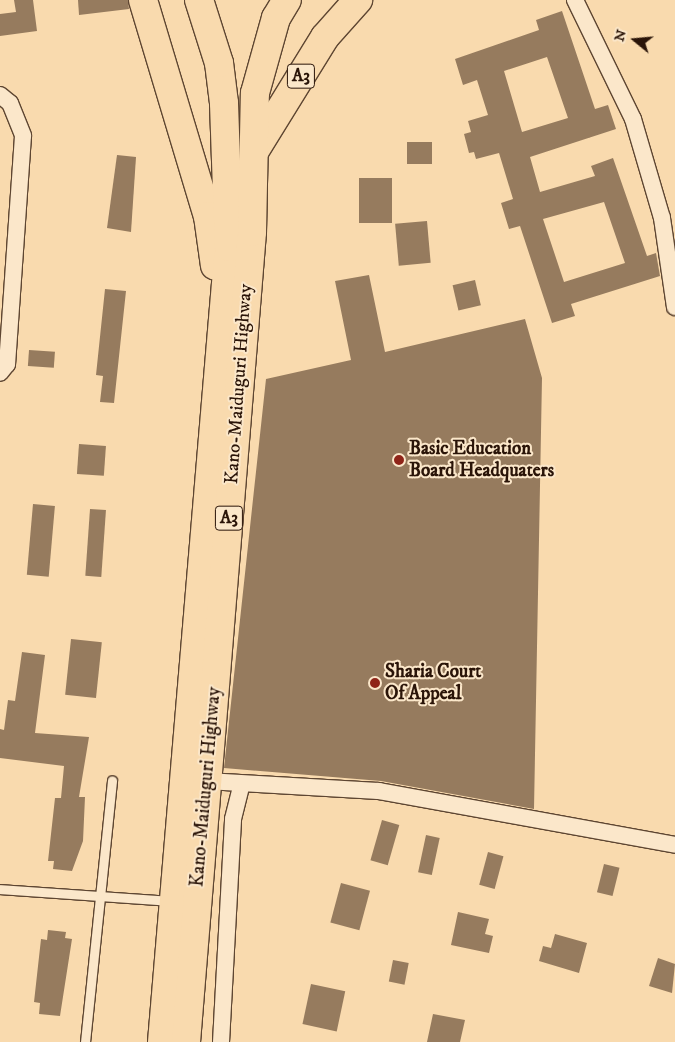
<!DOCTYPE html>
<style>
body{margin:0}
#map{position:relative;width:675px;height:1042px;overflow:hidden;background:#f9daae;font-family:"IM FELL DW Pica",serif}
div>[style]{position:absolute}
.building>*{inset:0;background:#967b5e;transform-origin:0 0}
.roads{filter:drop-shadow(1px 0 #5e4632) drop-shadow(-1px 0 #5e4632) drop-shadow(0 1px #5e4632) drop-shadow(0 -1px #5e4632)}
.lane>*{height:9px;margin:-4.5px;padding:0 4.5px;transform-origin:4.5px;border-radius:4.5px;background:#fbe7ca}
.street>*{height:16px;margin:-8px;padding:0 8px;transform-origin:8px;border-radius:8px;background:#fbe7ca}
.highway>*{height:28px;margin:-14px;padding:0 14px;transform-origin:14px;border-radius:14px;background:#f9daae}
.dots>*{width:14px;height:14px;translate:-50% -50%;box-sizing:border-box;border:2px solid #fbe7ca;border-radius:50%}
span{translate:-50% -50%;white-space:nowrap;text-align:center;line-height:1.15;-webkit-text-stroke:4px #fbe7ca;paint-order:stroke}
.shield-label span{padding:1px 4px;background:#fbe7ca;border:1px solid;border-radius:4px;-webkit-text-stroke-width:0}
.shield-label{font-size:18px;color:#2a1408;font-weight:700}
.street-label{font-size:19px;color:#2a1408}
.poi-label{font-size:19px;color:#2a1408;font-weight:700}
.left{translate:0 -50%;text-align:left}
.north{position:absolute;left:610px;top:15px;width:50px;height:50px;-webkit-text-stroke:4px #fbe7ca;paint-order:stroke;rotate:287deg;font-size:14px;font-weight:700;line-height:20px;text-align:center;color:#2a1408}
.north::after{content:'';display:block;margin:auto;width:18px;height:22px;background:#2a1408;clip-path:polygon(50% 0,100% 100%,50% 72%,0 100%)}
</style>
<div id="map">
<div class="building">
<div style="clip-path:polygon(14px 0,33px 0,37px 31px,0 36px,0 14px,16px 12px)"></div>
<div style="clip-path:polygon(78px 0,128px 0,129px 9px,79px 15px)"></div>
<div style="clip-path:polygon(evenodd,562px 11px,595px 109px,608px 105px,616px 129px,530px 157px,540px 192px,595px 176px,591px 166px,613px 158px,647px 256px,656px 253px,660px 276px,571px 304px,575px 316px,552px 323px,520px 226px,509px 229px,501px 203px,513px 199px,499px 153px,476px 159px,474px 152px,469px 153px,464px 134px,471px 132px,468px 121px,488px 115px,477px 80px,463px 85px,455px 59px,539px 30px,536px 20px,562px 11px,547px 57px,568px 118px,522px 132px,504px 71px,547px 57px,562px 11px,604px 202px,625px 263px,564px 282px,543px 219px,604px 202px)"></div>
<div style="left:407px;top:142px;width:25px;height:22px"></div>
<div style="clip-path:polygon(117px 155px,136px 157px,131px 232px,107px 228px)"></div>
<div style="left:359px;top:178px;width:33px;height:45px"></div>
<div style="left:427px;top:221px;width:42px;height:32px;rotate:85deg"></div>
<div style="clip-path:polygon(369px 275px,385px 352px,525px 319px,542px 378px,534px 809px,381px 781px,224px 768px,266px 379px,351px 360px,335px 281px)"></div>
<div style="left:475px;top:280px;width:26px;height:23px;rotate:77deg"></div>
<div style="clip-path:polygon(105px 289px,126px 291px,114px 403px,100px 402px,103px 376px,96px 375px)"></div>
<div style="left:29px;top:350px;width:26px;height:16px;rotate:4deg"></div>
<div style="left:79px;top:444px;width:27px;height:30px;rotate:4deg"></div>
<div style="left:33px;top:504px;width:22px;height:71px;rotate:5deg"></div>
<div style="left:90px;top:509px;width:16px;height:67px;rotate:4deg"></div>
<div style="left:71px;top:639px;width:31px;height:56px;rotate:6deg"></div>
<div style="clip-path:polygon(22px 652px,45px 655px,35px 733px,89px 737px,79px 797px,85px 797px,83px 841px,72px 871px,53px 869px,54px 861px,48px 861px,55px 798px,61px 798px,64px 766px,0 758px,0 729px,4px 730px,8px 700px,15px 701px)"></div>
<div style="left:382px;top:820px;width:18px;height:42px;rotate:16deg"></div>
<div style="left:426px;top:835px;width:14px;height:38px;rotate:12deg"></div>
<div style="left:488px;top:852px;width:16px;height:34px;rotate:15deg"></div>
<div style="left:604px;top:864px;width:16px;height:29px;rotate:14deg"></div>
<div style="left:341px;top:883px;width:30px;height:41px;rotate:15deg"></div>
<div style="clip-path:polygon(458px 912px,489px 919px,485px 934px,493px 936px,489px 953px,451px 945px)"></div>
<div style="clip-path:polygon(48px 930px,66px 932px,65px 938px,72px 939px,60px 1016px,39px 1014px,40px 1003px,34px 1002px,41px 939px,47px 940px)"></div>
<div style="clip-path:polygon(555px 934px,587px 943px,579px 973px,539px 961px,543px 946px,551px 948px)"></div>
<div style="clip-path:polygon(658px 958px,675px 964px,672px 993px,649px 986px)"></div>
<div style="left:393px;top:960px;width:16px;height:22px;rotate:11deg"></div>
<div style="left:311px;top:984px;width:35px;height:41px;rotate:12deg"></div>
<div style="clip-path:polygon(433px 1014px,465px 1020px,460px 1042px,427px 1042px)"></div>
</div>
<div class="roads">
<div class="lane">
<div style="left:0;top:889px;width:171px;rotate:4deg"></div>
<div style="left:85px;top:1042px;width:263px;rotate:-84.1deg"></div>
</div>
<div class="street">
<div style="left:575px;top:0;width:132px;rotate:64deg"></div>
<div style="left:633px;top:119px;width:103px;rotate:73.7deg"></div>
<div style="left:662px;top:218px;width:90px;rotate:81.7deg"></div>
<div style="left:0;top:95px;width:13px;rotate:39deg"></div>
<div style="left:10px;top:103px;width:35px;rotate:68deg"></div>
<div style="left:23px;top:136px;width:229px;rotate:94deg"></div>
<div style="left:7px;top:364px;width:11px;rotate:128deg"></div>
<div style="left:206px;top:781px;width:173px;rotate:3.3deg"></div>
<div style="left:379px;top:791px;width:301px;rotate:10.3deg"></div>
<div style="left:221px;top:1042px;width:223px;rotate:-86.9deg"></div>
<div style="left:233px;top:819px;width:34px;rotate:-76deg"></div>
</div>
<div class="highway">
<div style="left:143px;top:0;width:226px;rotate:73.3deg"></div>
<div style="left:208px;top:216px;width:50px;rotate:82deg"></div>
<div style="left:254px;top:152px;width:135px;rotate:-58.3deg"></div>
<div style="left:325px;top:37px;width:50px;rotate:-48.3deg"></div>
<div style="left:162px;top:1042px;width:798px;rotate:-85.18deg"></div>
<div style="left:229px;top:247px;width:144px;rotate:-92deg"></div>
<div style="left:224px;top:103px;width:40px;rotate:-97.1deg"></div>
<div style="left:219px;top:63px;width:66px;rotate:-107.6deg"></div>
<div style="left:186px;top:1042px;width:813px;rotate:-85.34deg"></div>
<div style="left:252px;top:232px;width:139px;rotate:-88.8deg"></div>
<div style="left:255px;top:93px;width:78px;rotate:-74.4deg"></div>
<div style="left:276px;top:18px;width:21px;rotate:-59deg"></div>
</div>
</div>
<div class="dots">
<div style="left:399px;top:460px;background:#8f2418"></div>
<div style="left:375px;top:683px;background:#8f2418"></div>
</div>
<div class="shield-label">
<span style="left:301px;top:76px">A3</span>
<span style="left:229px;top:518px">A3</span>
</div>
<div class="street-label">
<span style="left:239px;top:384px;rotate:-86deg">Kano-Maiduguri Highway</span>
<span style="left:206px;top:787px;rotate:-85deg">Kano-Maiduguri Highway</span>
</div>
<div class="poi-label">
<span class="left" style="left:409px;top:460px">Basic Education<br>Board Headquaters</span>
<span class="left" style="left:385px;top:683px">Sharia Court<br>Of Appeal</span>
</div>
<div class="north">N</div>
</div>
